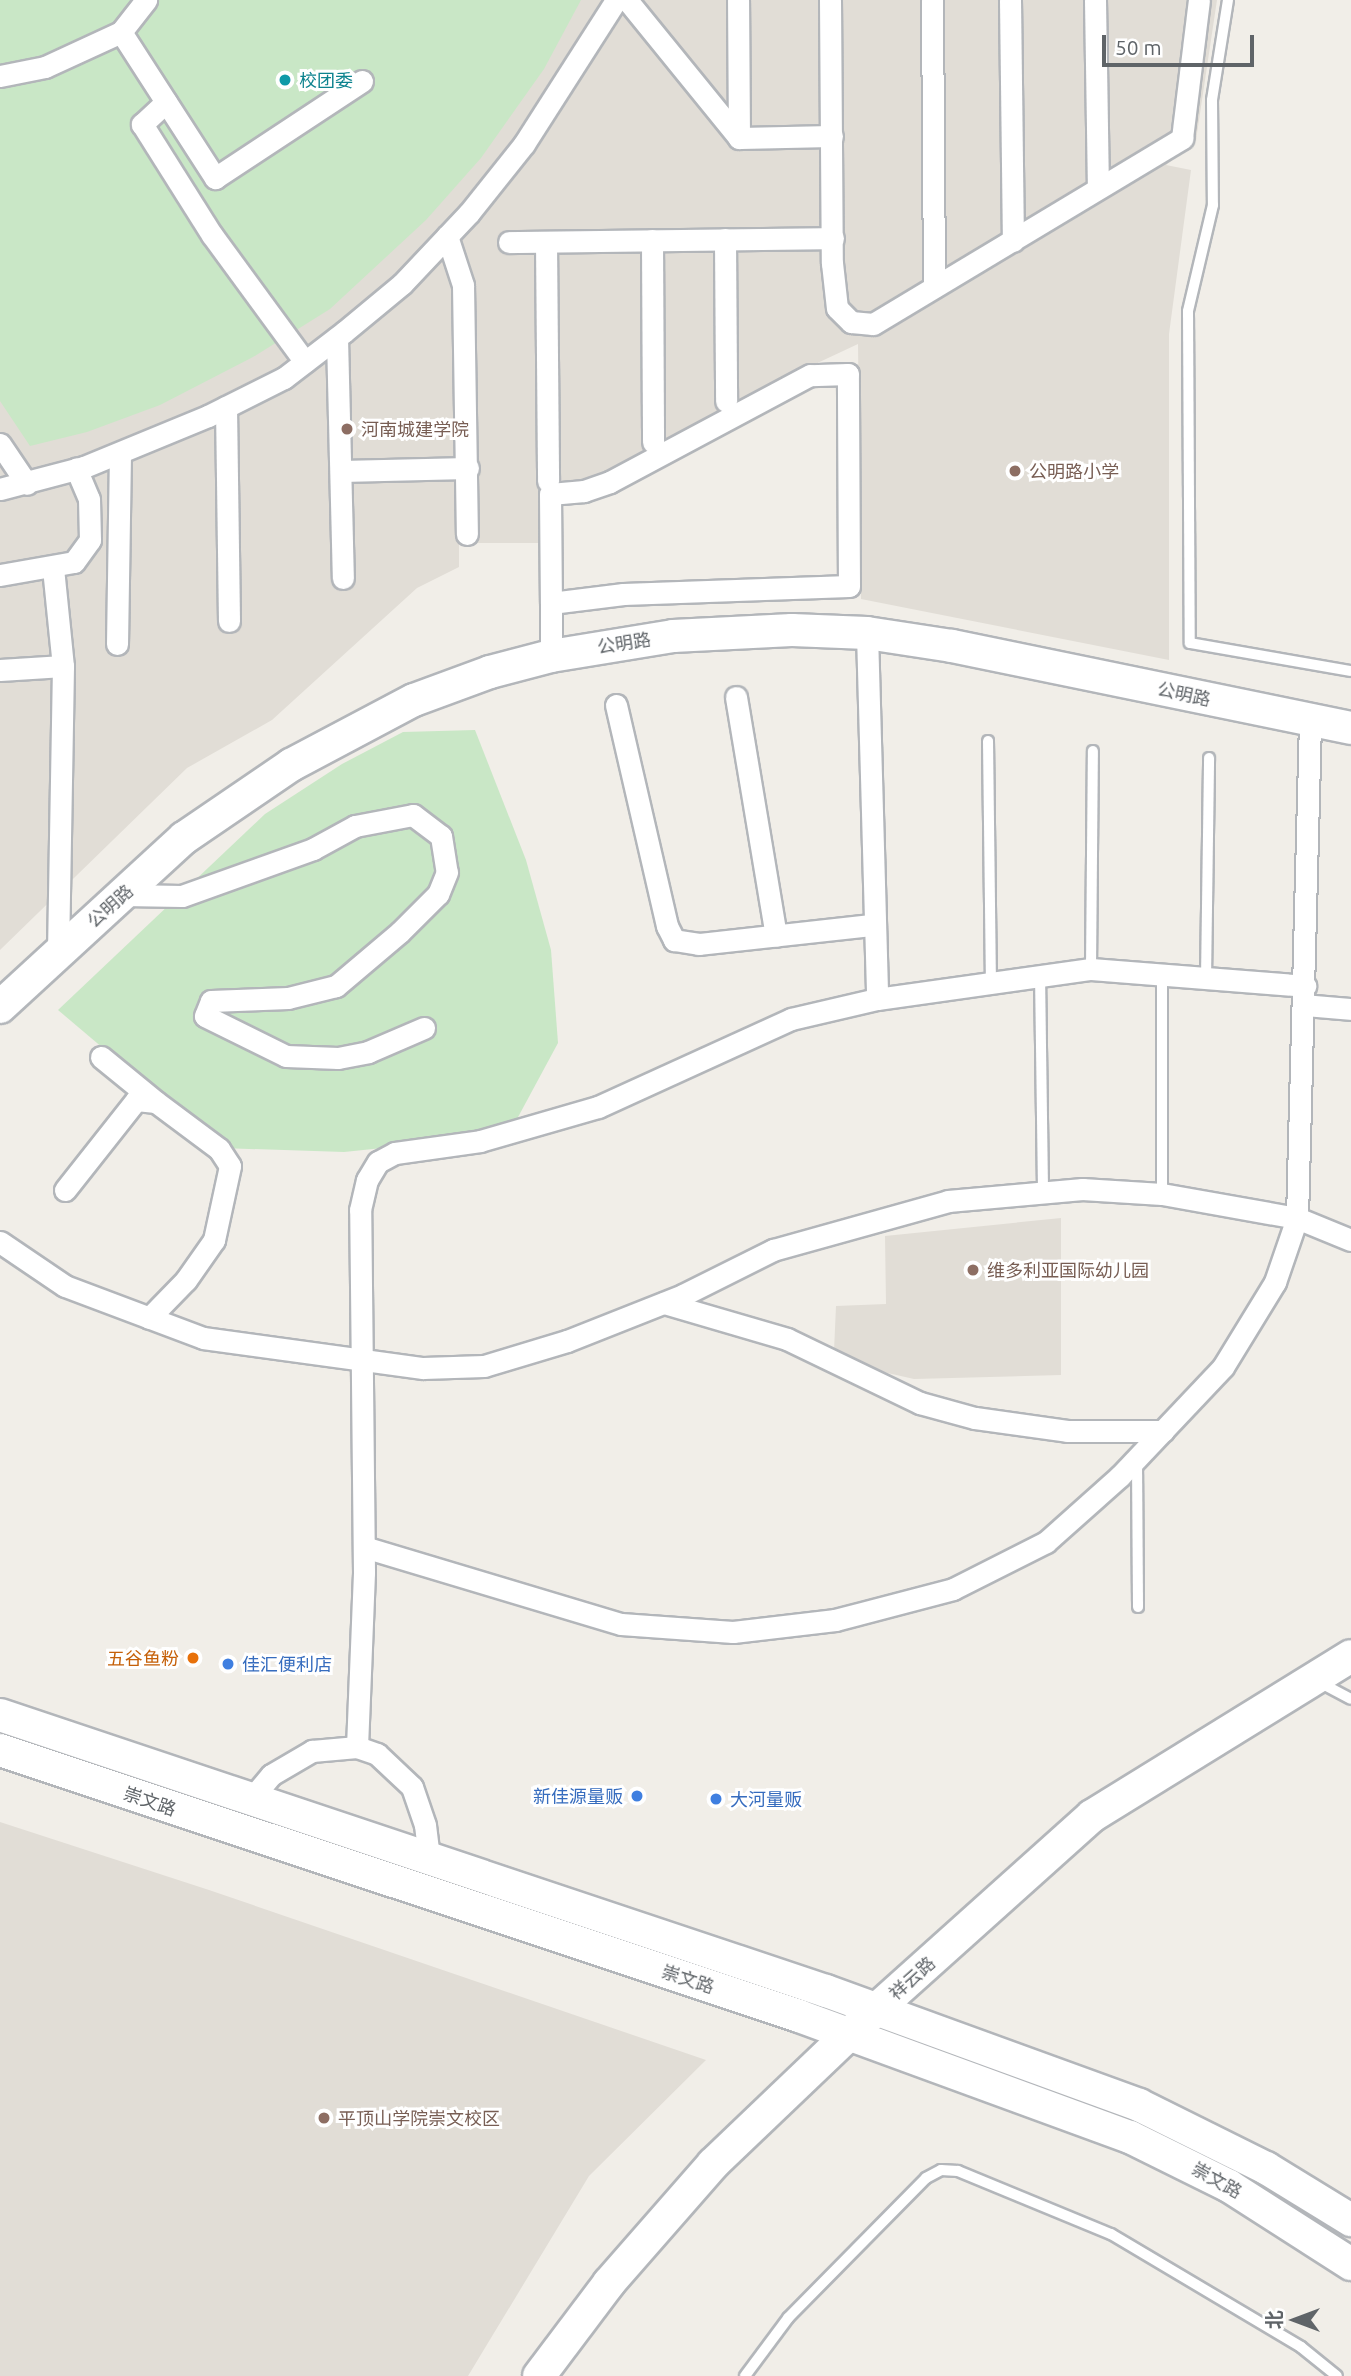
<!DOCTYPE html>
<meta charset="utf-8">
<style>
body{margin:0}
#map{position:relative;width:1351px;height:2376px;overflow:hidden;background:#f1eee8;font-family:Ubuntu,"Noto Sans SC",sans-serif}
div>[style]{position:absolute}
.education>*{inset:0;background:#e1ddd6}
.green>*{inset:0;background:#c9e7c6}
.roads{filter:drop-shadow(2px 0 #b3b6ba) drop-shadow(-2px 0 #b3b6ba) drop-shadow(0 2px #b3b6ba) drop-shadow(0 -2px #b3b6ba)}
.lane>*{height:10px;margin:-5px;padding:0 5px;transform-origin:5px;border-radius:5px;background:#fff}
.street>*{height:21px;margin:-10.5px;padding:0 10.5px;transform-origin:10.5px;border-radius:10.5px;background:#fff}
.secondary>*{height:32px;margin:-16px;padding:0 16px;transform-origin:16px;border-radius:16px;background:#fff}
.dots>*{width:19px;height:19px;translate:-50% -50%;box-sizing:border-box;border:4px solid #fff;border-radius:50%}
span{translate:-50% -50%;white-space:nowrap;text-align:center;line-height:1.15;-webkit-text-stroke:6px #fff;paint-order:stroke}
.culture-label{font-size:18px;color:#0d838f}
.left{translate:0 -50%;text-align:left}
.education-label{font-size:18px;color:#785e54}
.street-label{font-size:18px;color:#5f6468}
.food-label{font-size:18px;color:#c56008}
.right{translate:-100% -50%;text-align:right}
.shop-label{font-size:18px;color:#366cbe}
.north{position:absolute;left:1260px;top:2285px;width:70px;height:70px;-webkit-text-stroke:5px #fff;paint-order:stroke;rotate:270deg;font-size:19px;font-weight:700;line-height:28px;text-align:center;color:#5f6468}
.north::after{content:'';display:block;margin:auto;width:24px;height:32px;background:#5f6468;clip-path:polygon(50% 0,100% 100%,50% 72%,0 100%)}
.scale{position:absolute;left:1102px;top:35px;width:152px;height:32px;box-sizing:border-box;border:4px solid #5f6468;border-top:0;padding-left:9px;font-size:21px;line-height:24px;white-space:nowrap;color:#5f6468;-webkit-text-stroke:5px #fff;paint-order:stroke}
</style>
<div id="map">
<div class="education">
<div style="clip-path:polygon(0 0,1217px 0,1196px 140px,1166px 165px,1191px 170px,1169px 334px,1169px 660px,861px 599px,858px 344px,779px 381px,611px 477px,571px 487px,540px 488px,539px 543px,459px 543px,459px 567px,417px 588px,272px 720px,187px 768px,0 950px)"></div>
<div style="clip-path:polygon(1061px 1218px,1061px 1375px,914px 1379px,870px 1369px,834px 1351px,836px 1306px,886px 1304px,885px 1236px)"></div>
<div style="clip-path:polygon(0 1822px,209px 1890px,706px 2060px,589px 2176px,468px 2376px,0 2376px)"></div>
</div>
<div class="green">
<div style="clip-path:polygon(0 0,581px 0,544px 69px,481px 158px,426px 220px,330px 309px,253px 357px,160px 405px,87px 432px,30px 446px,0 401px)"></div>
<div style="clip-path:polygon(475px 730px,526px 860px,551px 950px,558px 1043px,517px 1119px,431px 1143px,344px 1152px,221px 1148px,58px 1010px,265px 814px,342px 764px,403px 732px)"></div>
</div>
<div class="roads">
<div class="lane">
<div style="left:1228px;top:0;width:101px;rotate:99.1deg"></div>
<div style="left:1212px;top:100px;width:105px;rotate:89.5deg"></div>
<div style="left:1213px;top:205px;width:109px;rotate:103.3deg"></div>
<div style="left:1188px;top:311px;width:332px;rotate:89.7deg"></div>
<div style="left:1190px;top:643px;width:163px;rotate:9.9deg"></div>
<div style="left:988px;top:741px;width:240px;rotate:89.3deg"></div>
<div style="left:1091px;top:969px;width:218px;rotate:-89.5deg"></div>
<div style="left:1040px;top:974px;width:218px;rotate:89.2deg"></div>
<div style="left:1162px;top:975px;width:219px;rotate:90deg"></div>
<div style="left:1206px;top:979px;width:221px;rotate:-89.2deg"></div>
<div style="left:1137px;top:1461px;width:146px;rotate:89.6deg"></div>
<div style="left:1317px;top:1681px;width:38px;rotate:28deg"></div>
<div style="left:745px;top:2376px;width:72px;rotate:-53.4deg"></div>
<div style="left:788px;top:2318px;width:197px;rotate:-45.4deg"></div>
<div style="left:926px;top:2178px;width:17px;rotate:-28deg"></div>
<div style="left:941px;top:2170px;width:17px;rotate:3deg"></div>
<div style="left:958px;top:2171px;width:165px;rotate:22.4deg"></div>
<div style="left:1111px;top:2234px;width:221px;rotate:30.7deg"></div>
<div style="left:1301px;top:2347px;width:46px;rotate:38.9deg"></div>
</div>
<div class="street">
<div style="left:627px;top:0;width:178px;rotate:50.9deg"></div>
<div style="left:739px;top:138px;width:138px;rotate:-90.4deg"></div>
<div style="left:830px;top:0;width:263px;rotate:89.6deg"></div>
<div style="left:832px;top:263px;width:45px;rotate:83.7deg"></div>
<div style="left:837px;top:308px;width:20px;rotate:45deg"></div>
<div style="left:851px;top:322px;width:22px;rotate:5deg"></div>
<div style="left:873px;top:324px;width:361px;rotate:-31deg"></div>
<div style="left:1182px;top:138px;width:139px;rotate:-83deg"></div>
<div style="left:932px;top:0;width:287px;rotate:89.6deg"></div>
<div style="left:1010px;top:0;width:241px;rotate:89.3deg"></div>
<div style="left:1095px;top:0;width:186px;rotate:89.1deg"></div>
<div style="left:121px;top:32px;width:174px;rotate:57.2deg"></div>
<div style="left:215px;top:178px;width:176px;rotate:-33.4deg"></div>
<div style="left:0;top:76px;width:46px;rotate:-11.3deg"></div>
<div style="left:45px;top:67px;width:84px;rotate:-24.7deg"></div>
<div style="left:121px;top:32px;width:41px;rotate:-52deg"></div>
<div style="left:166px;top:102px;width:33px;rotate:137deg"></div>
<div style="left:142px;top:124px;width:131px;rotate:57.8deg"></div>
<div style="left:212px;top:235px;width:157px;rotate:53.8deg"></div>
<div style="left:739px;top:138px;width:93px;rotate:-1.2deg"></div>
<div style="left:447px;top:236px;width:52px;rotate:71.9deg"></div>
<div style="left:463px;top:285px;width:249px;rotate:89.1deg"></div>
<div style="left:725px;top:239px;width:162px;rotate:89.6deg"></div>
<div style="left:652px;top:240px;width:202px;rotate:89.7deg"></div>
<div style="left:509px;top:242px;width:324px;rotate:-0.7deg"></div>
<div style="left:546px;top:242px;width:239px;rotate:89.5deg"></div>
<div style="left:337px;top:338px;width:240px;rotate:88.6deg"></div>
<div style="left:226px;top:407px;width:214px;rotate:89.2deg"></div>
<div style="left:0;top:444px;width:48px;rotate:56deg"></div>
<div style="left:341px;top:471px;width:127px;rotate:-1.4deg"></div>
<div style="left:0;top:489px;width:87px;rotate:-14.7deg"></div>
<div style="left:84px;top:467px;width:134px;rotate:-22.4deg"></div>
<div style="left:208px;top:416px;width:85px;rotate:-26.6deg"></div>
<div style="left:284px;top:378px;width:76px;rotate:-37.5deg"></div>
<div style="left:344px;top:332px;width:75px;rotate:-39.6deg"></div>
<div style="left:402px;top:284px;width:98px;rotate:-46.7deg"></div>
<div style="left:469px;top:213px;width:88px;rotate:-51.4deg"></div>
<div style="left:524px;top:144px;width:171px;rotate:-57.4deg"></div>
<div style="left:53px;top:568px;width:99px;rotate:84.2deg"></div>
<div style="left:63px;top:666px;width:286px;rotate:91deg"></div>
<div style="left:0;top:575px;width:75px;rotate:-10deg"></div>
<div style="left:74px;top:562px;width:27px;rotate:-54deg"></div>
<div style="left:90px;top:540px;width:41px;rotate:-91.4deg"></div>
<div style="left:89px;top:499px;width:33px;rotate:-113deg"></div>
<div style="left:551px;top:603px;width:73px;rotate:-7.1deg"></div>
<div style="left:623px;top:594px;width:226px;rotate:-2deg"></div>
<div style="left:849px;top:586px;width:212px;rotate:-90.3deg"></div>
<div style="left:848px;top:374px;width:38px;rotate:178deg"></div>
<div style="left:810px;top:375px;width:227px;rotate:151.9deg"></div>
<div style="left:610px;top:482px;width:28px;rotate:161deg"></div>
<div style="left:584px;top:491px;width:34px;rotate:175deg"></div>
<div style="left:550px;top:494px;width:109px;rotate:89.5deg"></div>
<div style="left:551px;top:603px;width:53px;rotate:90deg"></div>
<div style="left:867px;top:633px;width:366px;rotate:88.4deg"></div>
<div style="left:117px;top:644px;width:190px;rotate:-89.1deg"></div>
<div style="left:0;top:670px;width:63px;rotate:-3.6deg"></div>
<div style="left:736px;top:697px;width:242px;rotate:80.5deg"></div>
<div style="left:616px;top:705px;width:227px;rotate:77deg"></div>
<div style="left:667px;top:926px;width:16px;rotate:63deg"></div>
<div style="left:674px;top:940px;width:25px;rotate:9deg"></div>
<div style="left:699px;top:944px;width:174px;rotate:-6.3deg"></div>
<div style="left:123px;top:895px;width:59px;rotate:1deg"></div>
<div style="left:182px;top:896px;width:139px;rotate:-19.7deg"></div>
<div style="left:313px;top:849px;width:48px;rotate:-28.7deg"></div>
<div style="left:355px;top:826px;width:59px;rotate:-10.7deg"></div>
<div style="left:413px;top:815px;width:35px;rotate:37deg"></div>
<div style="left:441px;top:836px;width:36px;rotate:81deg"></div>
<div style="left:447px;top:872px;width:24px;rotate:112deg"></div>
<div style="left:438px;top:894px;width:54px;rotate:135deg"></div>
<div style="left:400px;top:932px;width:84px;rotate:139.8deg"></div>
<div style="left:336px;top:986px;width:49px;rotate:166deg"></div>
<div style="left:288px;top:998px;width:77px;rotate:177.8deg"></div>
<div style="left:211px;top:1001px;width:16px;rotate:112deg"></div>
<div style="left:205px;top:1016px;width:90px;rotate:26.3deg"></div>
<div style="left:286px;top:1056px;width:52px;rotate:2.2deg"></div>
<div style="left:338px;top:1058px;width:31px;rotate:-11deg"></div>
<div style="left:368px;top:1052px;width:61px;rotate:-23.2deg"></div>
<div style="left:1304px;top:1005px;width:47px;rotate:4.9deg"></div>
<div style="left:101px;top:1057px;width:71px;rotate:39.3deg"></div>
<div style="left:65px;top:1190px;width:115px;rotate:-51.7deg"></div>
<div style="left:136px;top:1100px;width:20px;rotate:6deg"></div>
<div style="left:156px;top:1102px;width:79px;rotate:36.7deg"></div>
<div style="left:219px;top:1149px;width:20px;rotate:57deg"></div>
<div style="left:230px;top:1166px;width:76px;rotate:102.2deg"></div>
<div style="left:214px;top:1240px;width:49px;rotate:125deg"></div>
<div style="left:186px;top:1280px;width:53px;rotate:134.2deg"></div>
<div style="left:0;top:1242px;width:78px;rotate:34.1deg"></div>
<div style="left:65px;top:1286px;width:147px;rotate:20.6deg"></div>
<div style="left:203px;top:1338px;width:222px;rotate:7.8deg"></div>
<div style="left:423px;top:1368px;width:61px;rotate:-1.9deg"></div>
<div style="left:484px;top:1366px;width:87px;rotate:-16.8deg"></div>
<div style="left:567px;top:1341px;width:125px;rotate:-21.6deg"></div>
<div style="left:683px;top:1295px;width:101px;rotate:-26.6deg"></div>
<div style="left:773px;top:1250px;width:182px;rotate:-15.6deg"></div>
<div style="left:948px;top:1201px;width:135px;rotate:-5.1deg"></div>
<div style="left:1082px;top:1189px;width:80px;rotate:3.6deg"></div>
<div style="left:1162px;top:1194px;width:137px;rotate:10.1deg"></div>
<div style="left:1297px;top:1218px;width:58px;rotate:22.2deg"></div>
<div style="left:664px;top:1303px;width:128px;rotate:16.3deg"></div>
<div style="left:787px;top:1339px;width:148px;rotate:25.7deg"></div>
<div style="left:920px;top:1403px;width:57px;rotate:15.3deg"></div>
<div style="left:975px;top:1418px;width:93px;rotate:8deg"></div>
<div style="left:1067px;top:1431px;width:96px"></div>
<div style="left:364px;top:1547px;width:268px;rotate:16.7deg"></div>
<div style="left:621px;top:1624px;width:112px;rotate:4.1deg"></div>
<div style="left:733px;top:1632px;width:103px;rotate:-6.7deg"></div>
<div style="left:835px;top:1620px;width:122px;rotate:-14.7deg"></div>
<div style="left:953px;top:1589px;width:104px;rotate:-26.8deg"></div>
<div style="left:1046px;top:1542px;width:99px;rotate:-41.7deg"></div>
<div style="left:1120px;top:1476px;width:150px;rotate:-46.6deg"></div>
<div style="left:1223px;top:1367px;width:100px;rotate:-58.5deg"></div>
<div style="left:1275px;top:1282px;width:68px;rotate:-71deg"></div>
<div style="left:1297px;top:1218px;width:497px;rotate:-88.5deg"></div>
<div style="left:357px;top:1747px;width:175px;rotate:-87.7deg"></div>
<div style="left:364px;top:1572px;width:362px;rotate:-90.6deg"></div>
<div style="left:360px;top:1210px;width:31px;rotate:-77deg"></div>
<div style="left:367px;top:1180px;width:21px;rotate:-59deg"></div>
<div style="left:378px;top:1162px;width:19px;rotate:-28deg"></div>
<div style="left:395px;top:1153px;width:86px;rotate:-8deg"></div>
<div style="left:480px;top:1141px;width:123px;rotate:-16.1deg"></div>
<div style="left:598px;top:1107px;width:212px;rotate:-24.5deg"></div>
<div style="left:791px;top:1019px;width:88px;rotate:-13.1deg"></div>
<div style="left:877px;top:999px;width:216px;rotate:-8deg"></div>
<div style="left:1091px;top:969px;width:215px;rotate:4.5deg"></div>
<div style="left:251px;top:1799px;width:31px;rotate:-50deg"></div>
<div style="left:271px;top:1775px;width:48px;rotate:-30.3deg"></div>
<div style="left:312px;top:1751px;width:45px;rotate:-5.1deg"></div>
<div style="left:357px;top:1747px;width:21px;rotate:19deg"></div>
<div style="left:377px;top:1754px;width:48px;rotate:43.3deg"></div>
<div style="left:412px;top:1787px;width:40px;rotate:71.1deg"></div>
<div style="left:425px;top:1825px;width:33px;rotate:83deg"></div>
</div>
<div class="secondary">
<div style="left:0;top:1007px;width:250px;rotate:-42.6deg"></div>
<div style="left:184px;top:838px;width:130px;rotate:-34.3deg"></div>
<div style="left:291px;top:765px;width:139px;rotate:-27.9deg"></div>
<div style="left:414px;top:700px;width:81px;rotate:-20.2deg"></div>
<div style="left:490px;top:672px;width:63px;rotate:-14.7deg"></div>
<div style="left:551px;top:656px;width:124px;rotate:-9.3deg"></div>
<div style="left:673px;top:636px;width:119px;rotate:-2.9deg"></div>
<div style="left:792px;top:630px;width:75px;rotate:2.3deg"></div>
<div style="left:867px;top:633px;width:86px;rotate:8.7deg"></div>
<div style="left:952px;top:646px;width:407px;rotate:11.6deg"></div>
<div style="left:0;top:1715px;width:871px;rotate:18.48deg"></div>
<div style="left:826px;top:1991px;width:333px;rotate:20deg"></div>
<div style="left:1139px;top:2105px;width:142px;rotate:26.4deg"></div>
<div style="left:1266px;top:2168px;width:100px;rotate:31.5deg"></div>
<div style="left:0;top:1750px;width:842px;rotate:18.41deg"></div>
<div style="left:799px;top:2016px;width:352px;rotate:20.1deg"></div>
<div style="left:1130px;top:2137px;width:110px;rotate:26.3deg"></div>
<div style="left:1229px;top:2186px;width:145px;rotate:32.6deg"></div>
<div style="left:539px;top:2376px;width:116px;rotate:-53deg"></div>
<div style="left:609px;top:2283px;width:158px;rotate:-48.8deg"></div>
<div style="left:713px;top:2164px;width:188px;rotate:-43.7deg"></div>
<div style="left:849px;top:2034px;width:326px;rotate:-41.9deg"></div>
<div style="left:1092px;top:1816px;width:304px;rotate:-31.7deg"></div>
</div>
</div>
<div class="dots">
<div style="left:285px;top:80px;background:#0f9aa8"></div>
<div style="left:347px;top:429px;background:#8d6e63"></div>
<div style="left:1015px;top:471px;background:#8d6e63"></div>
<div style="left:973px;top:1270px;background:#8d6e63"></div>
<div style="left:193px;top:1658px;background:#e8710a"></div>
<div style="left:228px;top:1664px;background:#3f7fe0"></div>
<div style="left:637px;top:1796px;background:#3f7fe0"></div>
<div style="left:716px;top:1799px;background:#3f7fe0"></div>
<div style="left:324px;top:2118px;background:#8d6e63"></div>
</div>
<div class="culture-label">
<span class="left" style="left:299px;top:80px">校团委</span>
</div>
<div class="education-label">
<span class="left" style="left:361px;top:429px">河南城建学院</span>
<span class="left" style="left:1029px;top:471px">公明路小学</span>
<span class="left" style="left:987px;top:1270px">维多利亚国际幼儿园</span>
<span class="left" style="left:338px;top:2118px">平顶山学院崇文校区</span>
</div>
<div class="street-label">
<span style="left:624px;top:643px;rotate:-9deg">公明路</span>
<span style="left:1184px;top:694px;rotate:12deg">公明路</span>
<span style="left:110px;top:906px;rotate:-42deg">公明路</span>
<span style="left:150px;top:1801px;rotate:19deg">崇文路</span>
<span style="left:912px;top:1978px;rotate:-42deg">祥云路</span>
<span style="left:688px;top:1979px;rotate:18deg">崇文路</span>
<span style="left:1217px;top:2180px;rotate:29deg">崇文路</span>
</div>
<div class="food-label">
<span class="right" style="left:179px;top:1658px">五谷鱼粉</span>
</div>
<div class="shop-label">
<span class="left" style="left:242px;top:1664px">佳汇便利店</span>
<span class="right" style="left:623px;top:1796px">新佳源量贩</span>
<span class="left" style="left:730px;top:1799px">大河量贩</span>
</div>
<div class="north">北</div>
<div class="scale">50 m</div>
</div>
